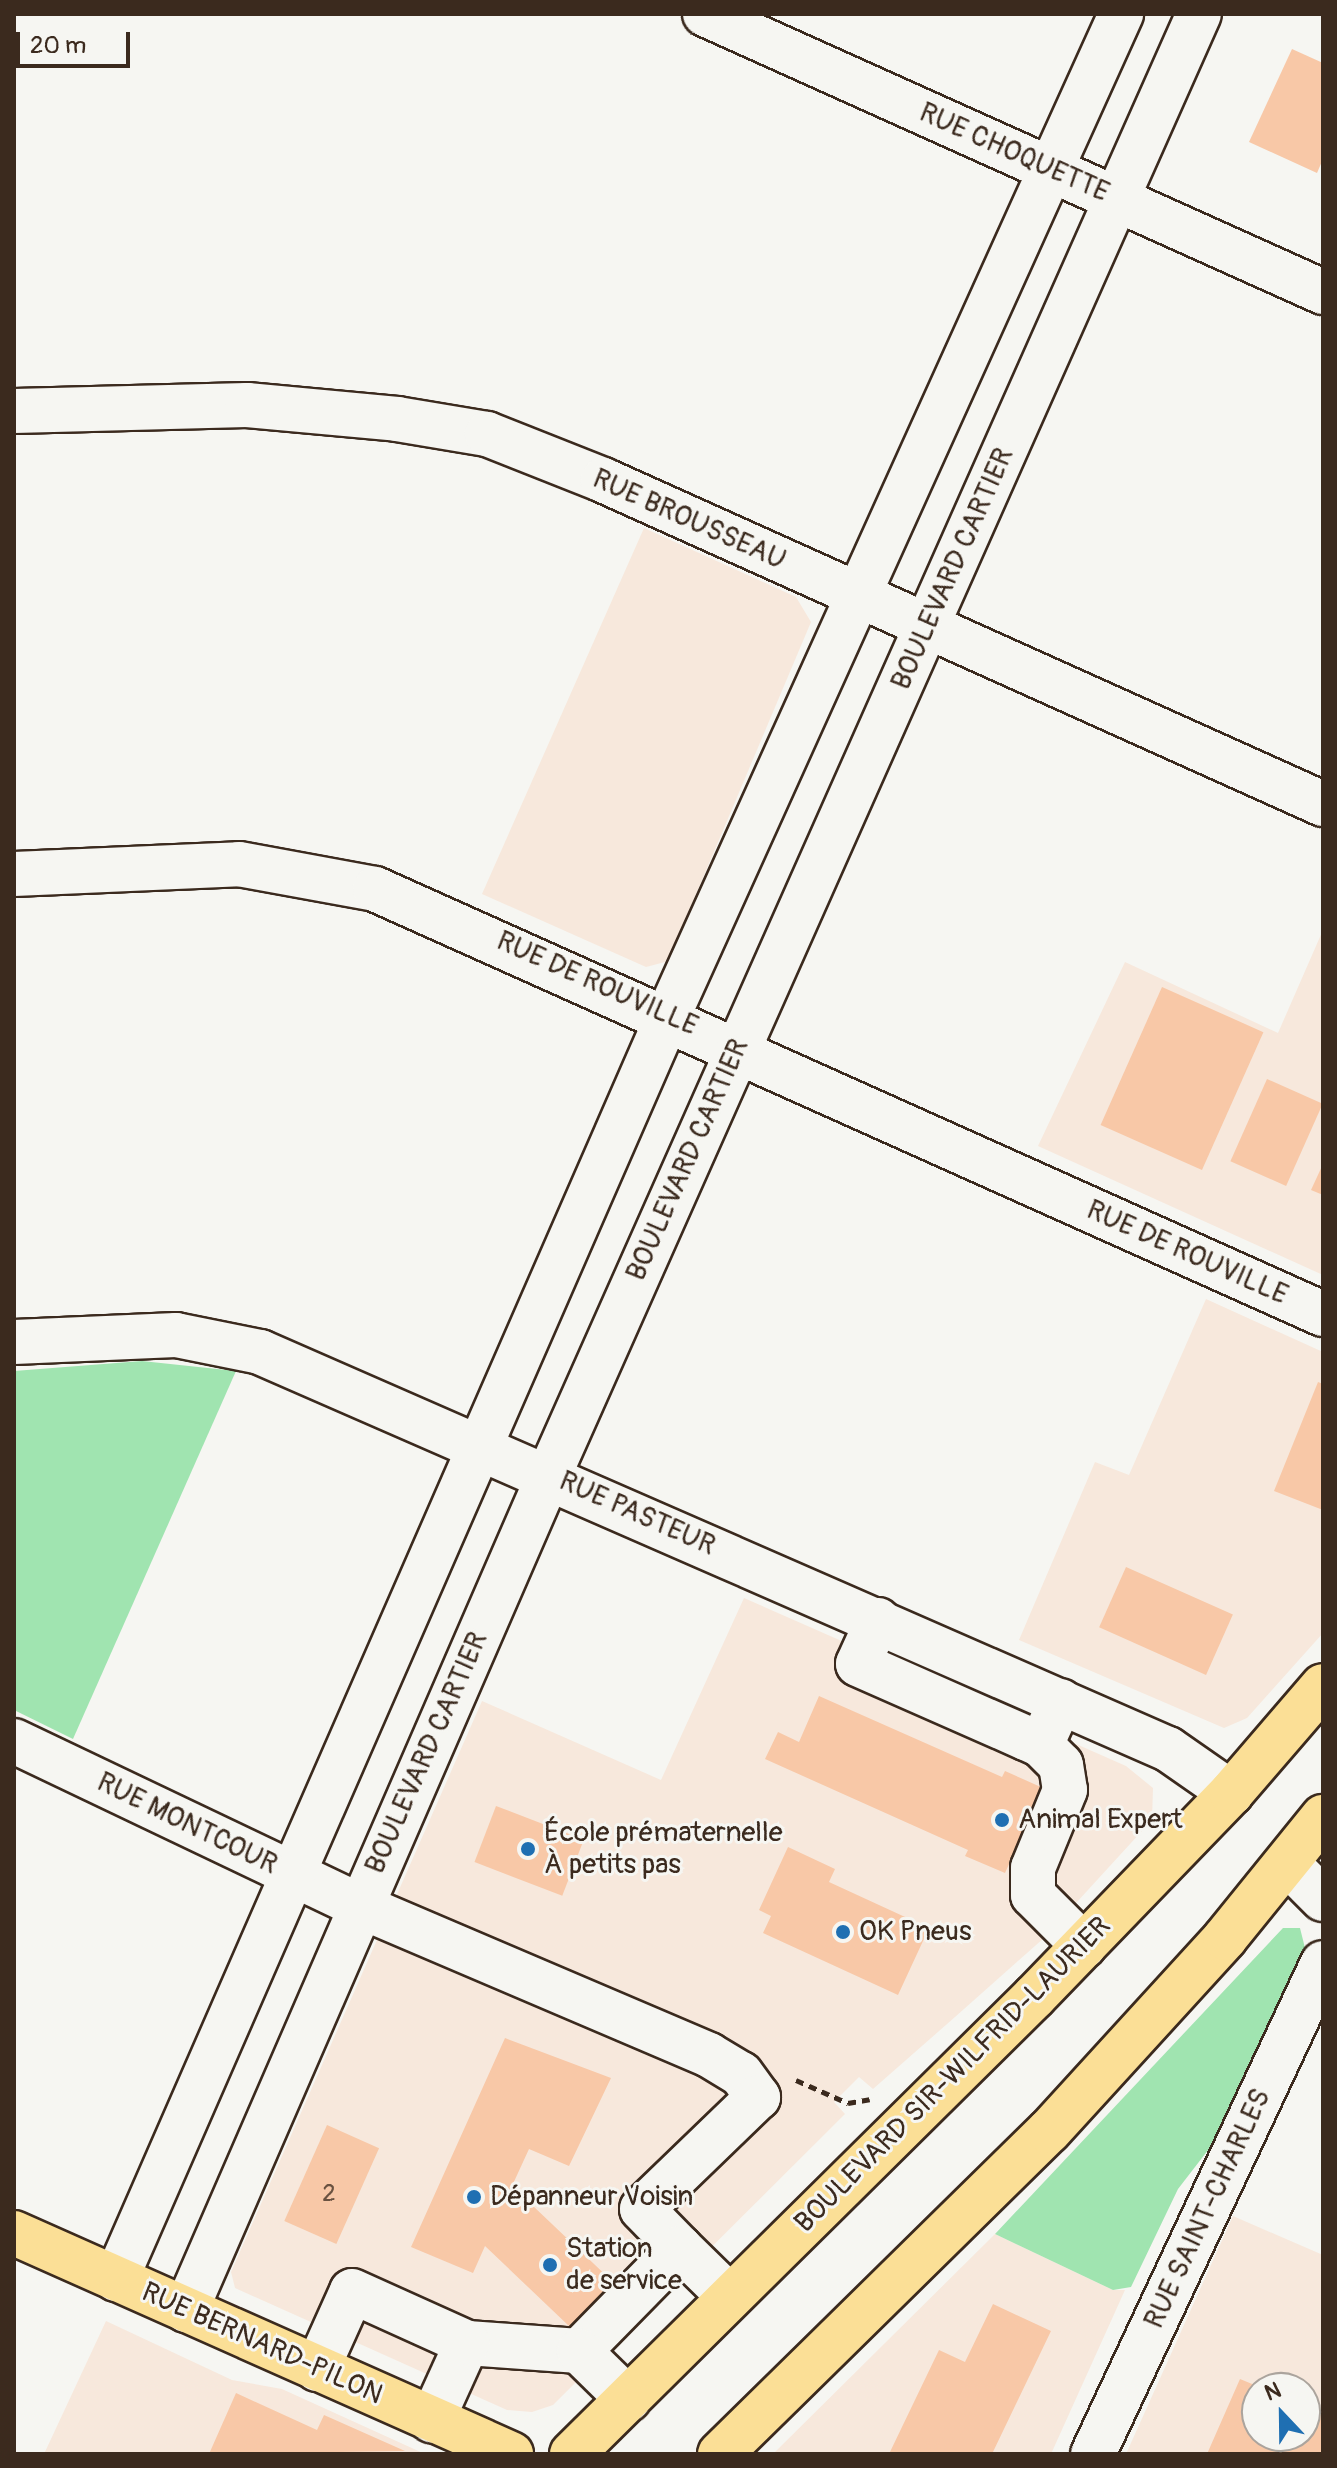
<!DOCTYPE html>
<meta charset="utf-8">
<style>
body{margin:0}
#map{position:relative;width:1337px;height:2468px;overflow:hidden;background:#f6f6f2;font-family:Pangolin,sans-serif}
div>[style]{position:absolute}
.built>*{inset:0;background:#f7e8dc}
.green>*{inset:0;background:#a0e4b0}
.building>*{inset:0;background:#f8c8a7;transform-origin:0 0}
.path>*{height:5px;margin-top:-2.5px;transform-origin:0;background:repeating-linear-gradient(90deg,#3b2a1e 0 8px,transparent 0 14px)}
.roads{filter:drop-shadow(2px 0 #3b2a1e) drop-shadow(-2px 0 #3b2a1e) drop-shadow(0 2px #3b2a1e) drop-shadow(0 -2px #3b2a1e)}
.minor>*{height:44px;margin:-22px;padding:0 22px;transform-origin:22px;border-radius:22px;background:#f6f6f2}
.major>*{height:44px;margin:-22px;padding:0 22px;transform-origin:22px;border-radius:22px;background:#fbdf96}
.dots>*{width:22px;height:22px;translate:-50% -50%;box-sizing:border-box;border:4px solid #f6f6f2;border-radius:50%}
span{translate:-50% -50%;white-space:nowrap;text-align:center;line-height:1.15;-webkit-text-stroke:6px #f6f6f2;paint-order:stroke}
.number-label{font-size:24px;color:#6a5240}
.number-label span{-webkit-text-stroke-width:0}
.street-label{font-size:28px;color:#3b2a1e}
.poi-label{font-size:28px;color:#3b2a1e}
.left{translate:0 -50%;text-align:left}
.frame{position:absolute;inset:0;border:16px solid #3b2a1e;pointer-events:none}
.north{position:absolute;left:1241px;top:2372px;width:80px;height:80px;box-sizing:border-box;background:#f6f6f2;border:2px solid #aba49d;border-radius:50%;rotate:338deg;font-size:22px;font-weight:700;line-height:32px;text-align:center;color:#3b2a1e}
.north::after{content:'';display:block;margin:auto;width:28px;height:36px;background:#1f6fb2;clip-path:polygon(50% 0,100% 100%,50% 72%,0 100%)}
.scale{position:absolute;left:16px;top:32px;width:114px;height:36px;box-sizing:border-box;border:4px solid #3b2a1e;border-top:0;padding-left:10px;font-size:24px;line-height:28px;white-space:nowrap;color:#3b2a1e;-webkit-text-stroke:6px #f6f6f2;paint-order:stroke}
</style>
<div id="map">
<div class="built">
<div style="clip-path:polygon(644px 528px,796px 597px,811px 622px,675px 944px,665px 962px,646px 967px,482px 894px)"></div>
<div style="clip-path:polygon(1323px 930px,1323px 1275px,1038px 1146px,1125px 962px,1278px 1033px)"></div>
<div style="clip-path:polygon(1206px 1299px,1323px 1352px,1323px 1633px,1247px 1718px,1224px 1728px,1019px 1640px,1095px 1462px,1129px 1475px)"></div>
<div style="clip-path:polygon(744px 1598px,1126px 1766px,1153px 1788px,1152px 1820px,1044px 1938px,955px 2017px,873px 2089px,859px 2077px,834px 2102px,845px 2114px,553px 2405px,532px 2412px,507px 2410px,235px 2288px,231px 2272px,482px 1701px,661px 1780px)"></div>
<div style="clip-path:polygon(evenodd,1233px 2216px,1323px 2255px,1323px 2454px,1126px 2454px,1233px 2216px,1257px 2388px,1305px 2388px,1305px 2436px,1257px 2436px,1257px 2388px)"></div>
<div style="clip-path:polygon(995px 2234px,1113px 2290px,1125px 2290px,1051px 2454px,773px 2454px)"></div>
<div style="clip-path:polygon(106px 2321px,232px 2380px,282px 2389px,425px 2454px,44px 2454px)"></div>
</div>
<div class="green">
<div style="clip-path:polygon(142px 1361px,236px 1371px,73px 1739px,14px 1710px,14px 1371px)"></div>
<div style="clip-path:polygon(1283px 1928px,1300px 1928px,1305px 1948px,1222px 2132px,1178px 2189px,1131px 2287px,1113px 2290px,995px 2234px)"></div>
</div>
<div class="building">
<div style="clip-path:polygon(1292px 49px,1323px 63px,1323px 159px,1317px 173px,1249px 142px)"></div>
<div style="left:1162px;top:987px;width:111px;height:151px;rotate:24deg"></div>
<div style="left:1267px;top:1079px;width:61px;height:90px;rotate:24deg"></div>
<div style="clip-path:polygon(1323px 1164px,1323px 1195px,1311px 1190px)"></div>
<div style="clip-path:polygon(1318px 1382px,1323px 1384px,1323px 1510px,1274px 1491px)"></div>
<div style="left:1126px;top:1567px;width:117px;height:66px;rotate:24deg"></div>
<div style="clip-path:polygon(819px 1696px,1002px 1777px,1005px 1771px,1043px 1788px,1005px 1873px,965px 1856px,968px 1850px,765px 1759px,778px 1732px,799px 1742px)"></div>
<div style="left:496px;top:1806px;width:94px;height:60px;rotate:21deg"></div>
<div style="clip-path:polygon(788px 1847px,835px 1869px,829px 1882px,929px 1928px,898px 1995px,763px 1933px,771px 1916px,759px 1910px)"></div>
<div style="clip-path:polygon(505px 2038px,611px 2078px,569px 2166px,529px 2149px,512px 2186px,614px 2283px,570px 2327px,485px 2246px,473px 2273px,411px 2247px)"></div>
<div style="left:327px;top:2125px;width:57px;height:105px;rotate:24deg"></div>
<div style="clip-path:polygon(993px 2304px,1051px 2331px,992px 2454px,889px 2454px,939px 2350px,965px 2362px)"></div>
<div style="clip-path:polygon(1240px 2379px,1257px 2386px,1257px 2436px,1305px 2436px,1305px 2408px,1323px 2416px,1323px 2454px,1207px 2454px)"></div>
<div style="clip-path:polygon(236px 2393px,317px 2430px,324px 2415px,405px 2451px,209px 2454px)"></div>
</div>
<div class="path">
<div style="left:796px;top:2080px;width:57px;rotate:23.9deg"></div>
<div style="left:848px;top:2103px;width:22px;rotate:-10deg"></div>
</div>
<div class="roads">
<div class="minor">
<div style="left:705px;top:14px;width:678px;rotate:24.22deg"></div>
<div style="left:14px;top:411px;width:233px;rotate:-1.5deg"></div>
<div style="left:247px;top:405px;width:151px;rotate:5.3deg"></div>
<div style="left:397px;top:419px;width:91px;rotate:9.5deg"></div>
<div style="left:487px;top:434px;width:125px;rotate:21.6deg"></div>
<div style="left:603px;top:480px;width:790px;rotate:24.23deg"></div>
<div style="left:14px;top:874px;width:225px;rotate:-2.5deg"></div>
<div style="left:239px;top:864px;width:138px;rotate:10.4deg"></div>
<div style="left:375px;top:889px;width:1039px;rotate:24.15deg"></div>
<div style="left:14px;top:1342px;width:162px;rotate:-2.5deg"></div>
<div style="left:176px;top:1335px;width:86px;rotate:11.4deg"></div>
<div style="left:260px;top:1352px;width:991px;rotate:23.62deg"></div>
<div style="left:1168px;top:1749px;width:77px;rotate:34.9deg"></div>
<div style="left:878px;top:1620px;width:48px;rotate:114.4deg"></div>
<div style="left:858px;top:1664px;width:184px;rotate:23.8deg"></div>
<div style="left:1026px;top:1738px;width:17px;rotate:25deg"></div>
<div style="left:1041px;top:1745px;width:48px;rotate:-65.6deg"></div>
<div style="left:14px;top:1741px;width:383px;rotate:25.5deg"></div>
<div style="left:360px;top:1906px;width:379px;rotate:23.1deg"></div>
<div style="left:709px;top:2055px;width:37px;rotate:31deg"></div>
<div style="left:741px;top:2074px;width:29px;rotate:54deg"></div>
<div style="left:758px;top:2097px;width:161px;rotate:136deg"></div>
<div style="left:642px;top:2209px;width:54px;rotate:45.7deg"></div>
<div style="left:680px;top:2248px;width:144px;rotate:134.4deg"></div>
<div style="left:579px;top:2351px;width:112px;rotate:-175.9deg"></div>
<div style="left:467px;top:2343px;width:85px;rotate:114.4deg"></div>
<div style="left:1041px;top:1745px;width:28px;rotate:45deg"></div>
<div style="left:1061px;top:1765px;width:25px;rotate:81deg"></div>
<div style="left:1065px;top:1790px;width:84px;rotate:112.3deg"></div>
<div style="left:1033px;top:1868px;width:27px;rotate:90deg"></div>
<div style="left:1033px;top:1895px;width:72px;rotate:45deg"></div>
<div style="left:1287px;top:1863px;width:51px;rotate:45deg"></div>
<div style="left:680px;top:2248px;width:70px;rotate:44.4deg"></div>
<div style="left:116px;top:2279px;width:1378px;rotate:-66.39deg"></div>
<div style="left:668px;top:1016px;width:1100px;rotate:-65.67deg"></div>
<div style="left:186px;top:2310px;width:910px;rotate:-66.5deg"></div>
<div style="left:549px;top:1475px;width:1599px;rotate:-66.02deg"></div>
<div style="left:579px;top:2351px;width:69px;rotate:44.4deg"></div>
<div style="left:317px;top:2369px;width:85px;rotate:-65.8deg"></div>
<div style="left:352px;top:2291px;width:126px;rotate:24.3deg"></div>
<div style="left:1093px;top:2454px;width:542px;rotate:-64.9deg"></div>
</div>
<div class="major">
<div style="left:14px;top:2233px;width:544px;rotate:23.97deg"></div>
<div style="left:572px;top:2454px;width:650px;rotate:-44.69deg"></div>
<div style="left:1034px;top:1997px;width:284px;rotate:-46deg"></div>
<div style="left:1231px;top:1793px;width:141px;rotate:-49.3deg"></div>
<div style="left:720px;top:2454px;width:461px;rotate:-44.5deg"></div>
<div style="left:1049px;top:2131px;width:261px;rotate:-47.6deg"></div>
<div style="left:1225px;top:1938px;width:156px;rotate:-51deg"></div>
</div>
</div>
<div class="dots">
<div style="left:1002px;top:1820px;background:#1f6fb2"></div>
<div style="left:528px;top:1849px;background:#1f6fb2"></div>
<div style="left:843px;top:1932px;background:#1f6fb2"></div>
<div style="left:474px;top:2197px;background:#1f6fb2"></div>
<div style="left:550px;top:2265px;background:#1f6fb2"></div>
</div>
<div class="number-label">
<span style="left:329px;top:2194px">2</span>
</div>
<div class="street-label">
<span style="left:1014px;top:153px;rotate:24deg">RUE CHOQUETTE</span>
<span style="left:689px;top:520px;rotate:24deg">RUE BROUSSEAU</span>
<span style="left:953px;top:569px;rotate:-66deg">BOULEVARD CARTIER</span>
<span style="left:597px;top:984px;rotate:24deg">RUE DE ROUVILLE</span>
<span style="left:688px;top:1160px;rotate:-66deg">BOULEVARD CARTIER</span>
<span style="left:1187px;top:1253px;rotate:24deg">RUE DE ROUVILLE</span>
<span style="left:637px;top:1514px;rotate:24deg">RUE PASTEUR</span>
<span style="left:427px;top:1753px;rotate:-66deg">BOULEVARD CARTIER</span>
<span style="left:187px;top:1824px;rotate:26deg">RUE MONTCOUR</span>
<span style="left:953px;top:2075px;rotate:-45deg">BOULEVARD SIR-WILFRID-LAURIER</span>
<span style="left:1208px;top:2209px;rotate:-65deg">RUE SAINT-CHARLES</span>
<span style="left:262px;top:2344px;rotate:24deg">RUE BERNARD-PILON</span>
</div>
<div class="poi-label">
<span class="left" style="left:1018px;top:1820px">Animal Expert</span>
<span class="left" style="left:544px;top:1849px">École prématernelle<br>À petits pas</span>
<span class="left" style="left:859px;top:1932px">OK Pneus</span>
<span class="left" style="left:490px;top:2197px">Dépanneur Voisin</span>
<span class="left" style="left:566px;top:2265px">Station<br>de service</span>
</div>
<div class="frame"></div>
<div class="north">N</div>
<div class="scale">20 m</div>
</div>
